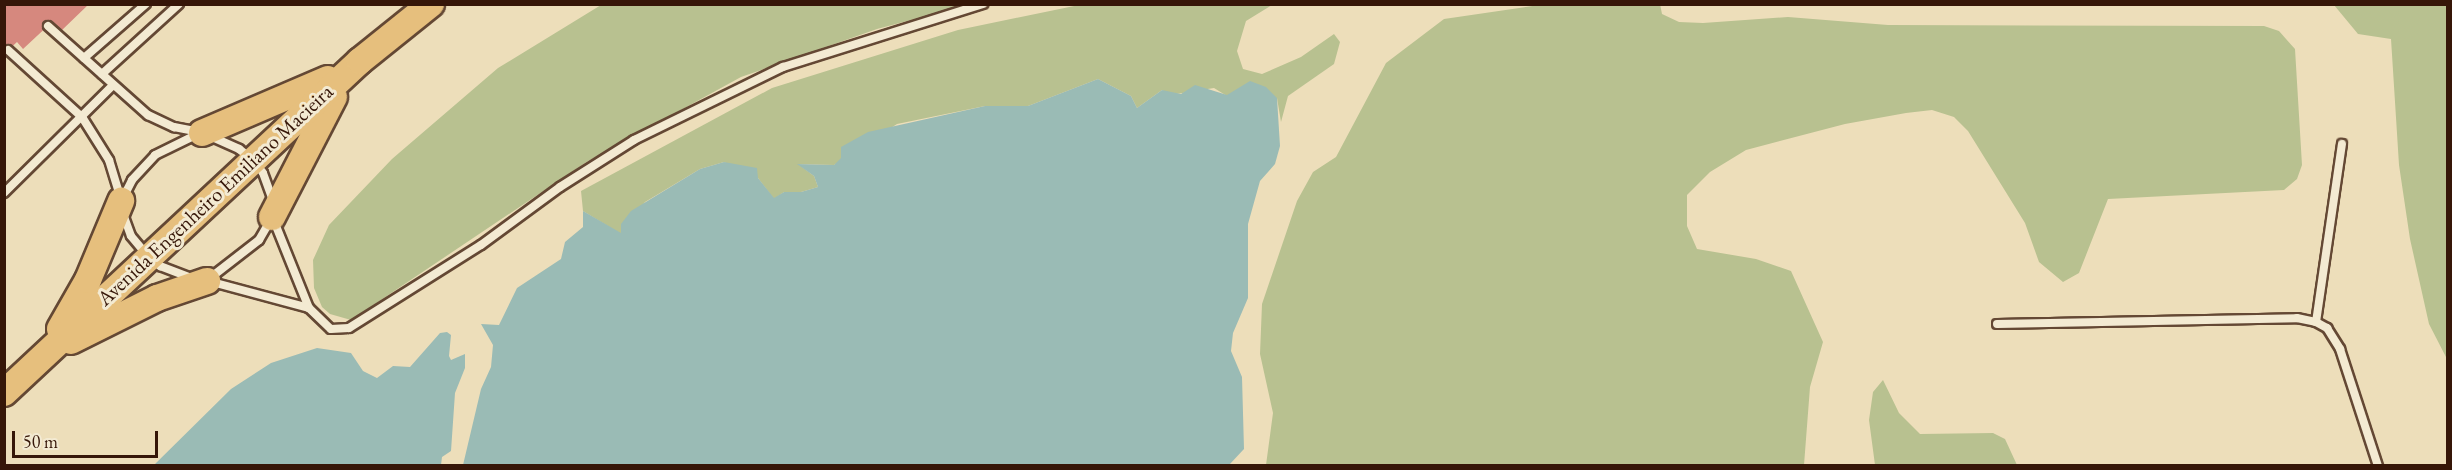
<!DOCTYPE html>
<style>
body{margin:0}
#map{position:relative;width:2452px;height:470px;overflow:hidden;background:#eddeba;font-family:"EB Garamond",serif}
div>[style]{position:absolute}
.green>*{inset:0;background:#b8c190}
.water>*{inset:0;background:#9abbb5}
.building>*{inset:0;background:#d6887e}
.roads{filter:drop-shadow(2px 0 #644834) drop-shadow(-2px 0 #644834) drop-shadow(0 2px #644834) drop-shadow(0 -2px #644834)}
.service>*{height:8px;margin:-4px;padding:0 4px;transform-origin:4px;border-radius:4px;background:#f3ead2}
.trunk>*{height:26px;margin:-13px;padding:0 13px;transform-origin:13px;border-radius:13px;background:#e6bf7d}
span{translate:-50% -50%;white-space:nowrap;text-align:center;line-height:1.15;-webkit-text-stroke:6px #f3ead2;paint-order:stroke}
.street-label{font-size:21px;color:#361608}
.frame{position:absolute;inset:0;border:6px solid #361608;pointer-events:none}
.scale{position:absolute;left:12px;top:431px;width:146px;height:27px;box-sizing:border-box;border:3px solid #361608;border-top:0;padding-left:8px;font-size:18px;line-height:21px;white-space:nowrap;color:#361608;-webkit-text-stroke:4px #f3ead2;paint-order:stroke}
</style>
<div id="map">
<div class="green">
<div style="clip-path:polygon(1660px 4px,1662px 14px,1679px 22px,1703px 23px,1788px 17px,1888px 25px,2264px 26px,2279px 31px,2295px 49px,2302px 165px,2297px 179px,2284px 190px,2108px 199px,2079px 273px,2063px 282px,2039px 262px,2025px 223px,1968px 131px,1954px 117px,1932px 110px,1906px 113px,1845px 124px,1746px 150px,1710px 172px,1687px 195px,1687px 226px,1697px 249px,1756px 259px,1791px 271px,1823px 342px,1810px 387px,1804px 465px,1266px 465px,1273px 413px,1260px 354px,1262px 304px,1297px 201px,1313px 172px,1336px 157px,1386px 63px,1444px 19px,1539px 5px)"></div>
<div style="clip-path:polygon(601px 5px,968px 5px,877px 29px,741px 77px,588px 161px,351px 320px,330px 314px,322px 307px,314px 288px,313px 260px,329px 225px,392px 159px,498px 68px)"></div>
<div style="clip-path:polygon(1079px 5px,1280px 5px,1272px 5px,1246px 21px,1237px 51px,1243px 69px,1262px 74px,1301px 57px,1334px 34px,1340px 42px,1334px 64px,1288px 96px,1281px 122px,1277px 98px,1227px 96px,1214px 88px,1170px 95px,1162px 90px,1137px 108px,1131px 96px,1098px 79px,1028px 106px,985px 106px,897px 124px,834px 165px,798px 164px,814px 176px,818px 187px,801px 192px,784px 192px,774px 199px,758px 178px,724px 162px,700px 169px,645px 202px,621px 234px,583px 211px,581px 191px,772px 88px,958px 30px)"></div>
<div style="clip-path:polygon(2334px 5px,2447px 5px,2447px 359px,2429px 324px,2410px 239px,2399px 165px,2391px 39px,2358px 34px)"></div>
<div style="clip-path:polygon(1883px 380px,1899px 413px,1920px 434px,1993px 433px,2005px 439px,2017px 465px,1875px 465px,1869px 420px,1873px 392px)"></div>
</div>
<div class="water">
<div style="clip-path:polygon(1098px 79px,1131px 96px,1137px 108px,1162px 90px,1181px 94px,1195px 85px,1227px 95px,1250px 81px,1266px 87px,1277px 98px,1280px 146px,1275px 164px,1260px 181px,1248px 224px,1248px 298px,1233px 333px,1231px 351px,1242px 377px,1244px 449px,1229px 465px,463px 465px,481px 389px,491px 367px,493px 345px,481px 324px,499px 325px,517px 288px,561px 259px,565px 242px,583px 227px,583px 211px,621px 233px,621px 224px,631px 211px,700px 169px,724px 162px,757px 168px,758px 178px,774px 198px,784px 192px,801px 192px,818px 187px,814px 176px,797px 164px,834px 165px,841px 158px,841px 147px,868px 132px,985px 106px,1028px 106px)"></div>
<div style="clip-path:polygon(447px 332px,451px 335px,449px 356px,451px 360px,465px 354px,465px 368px,455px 393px,451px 451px,442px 457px,441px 465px,154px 465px,231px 389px,271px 363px,317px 348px,351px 353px,363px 371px,377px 378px,393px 366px,410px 367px,440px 333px)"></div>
</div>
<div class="building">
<div style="clip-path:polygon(4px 4px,89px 4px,61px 31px,52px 22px,23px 49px,17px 42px,4px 54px)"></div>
</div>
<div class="roads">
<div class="service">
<div style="left:48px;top:26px;width:134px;rotate:41.7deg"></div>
<div style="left:148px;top:115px;width:29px;rotate:25deg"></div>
<div style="left:174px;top:127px;width:25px;rotate:11deg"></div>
<div style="left:8px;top:50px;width:100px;rotate:42.2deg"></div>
<div style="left:82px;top:117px;width:51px;rotate:57.9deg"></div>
<div style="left:109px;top:160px;width:38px;rotate:73deg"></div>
<div style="left:84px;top:58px;width:82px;rotate:-41.1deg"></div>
<div style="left:102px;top:74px;width:104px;rotate:-42.3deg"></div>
<div style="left:210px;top:136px;width:32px;rotate:24deg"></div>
<div style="left:239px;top:149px;width:18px;rotate:38deg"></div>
<div style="left:253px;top:160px;width:16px;rotate:52deg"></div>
<div style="left:263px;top:173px;width:30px;rotate:70deg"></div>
<div style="left:4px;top:193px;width:153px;rotate:-44.7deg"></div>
<div style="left:123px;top:198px;width:20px;rotate:-63deg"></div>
<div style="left:132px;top:180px;width:34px;rotate:-47deg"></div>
<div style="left:155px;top:155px;width:48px;rotate:-26deg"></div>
<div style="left:123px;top:214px;width:23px;rotate:70deg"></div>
<div style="left:131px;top:236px;width:26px;rotate:50deg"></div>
<div style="left:148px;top:256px;width:16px;rotate:40deg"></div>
<div style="left:160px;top:266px;width:33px;rotate:21deg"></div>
<div style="left:274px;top:221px;width:94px;rotate:68.1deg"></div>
<div style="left:309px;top:308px;width:30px;rotate:44deg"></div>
<div style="left:331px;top:329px;width:18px;rotate:-3deg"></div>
<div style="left:349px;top:328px;width:156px;rotate:-32.2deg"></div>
<div style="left:481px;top:245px;width:98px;rotate:-36.3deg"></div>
<div style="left:560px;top:187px;width:88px;rotate:-32.4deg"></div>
<div style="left:634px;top:140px;width:166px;rotate:-26.1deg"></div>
<div style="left:783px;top:67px;width:210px;rotate:-17.5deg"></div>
<div style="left:210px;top:278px;width:62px;rotate:-37.8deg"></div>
<div style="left:259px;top:240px;width:22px;rotate:-60deg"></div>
<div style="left:212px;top:282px;width:100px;rotate:15deg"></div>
<div style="left:2316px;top:322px;width:180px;rotate:-81.7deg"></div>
<div style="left:1997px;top:324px;width:300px;rotate:-1.1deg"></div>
<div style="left:2297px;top:318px;width:19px;rotate:12deg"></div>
<div style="left:2316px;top:322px;width:13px;rotate:29deg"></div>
<div style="left:2327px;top:328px;width:25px;rotate:58deg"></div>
<div style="left:2340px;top:349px;width:123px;rotate:72deg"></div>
</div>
<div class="trunk">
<div style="left:202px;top:133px;width:137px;rotate:-23.2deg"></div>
<div style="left:272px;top:217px;width:135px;rotate:-62.7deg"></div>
<div style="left:60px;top:329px;width:56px;rotate:-60.3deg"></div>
<div style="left:88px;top:280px;width:86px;rotate:-67.3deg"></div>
<div style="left:71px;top:341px;width:96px;rotate:-26.6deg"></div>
<div style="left:157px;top:298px;width:53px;rotate:-18.8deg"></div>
<div style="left:4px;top:393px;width:487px;rotate:-43deg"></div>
<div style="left:360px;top:61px;width:91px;rotate:-38.8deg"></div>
</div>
</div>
<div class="street-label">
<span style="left:215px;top:195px;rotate:-43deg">Avenida Engenheiro Emiliano Macieira</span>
</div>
<div class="frame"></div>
<div class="scale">50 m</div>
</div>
